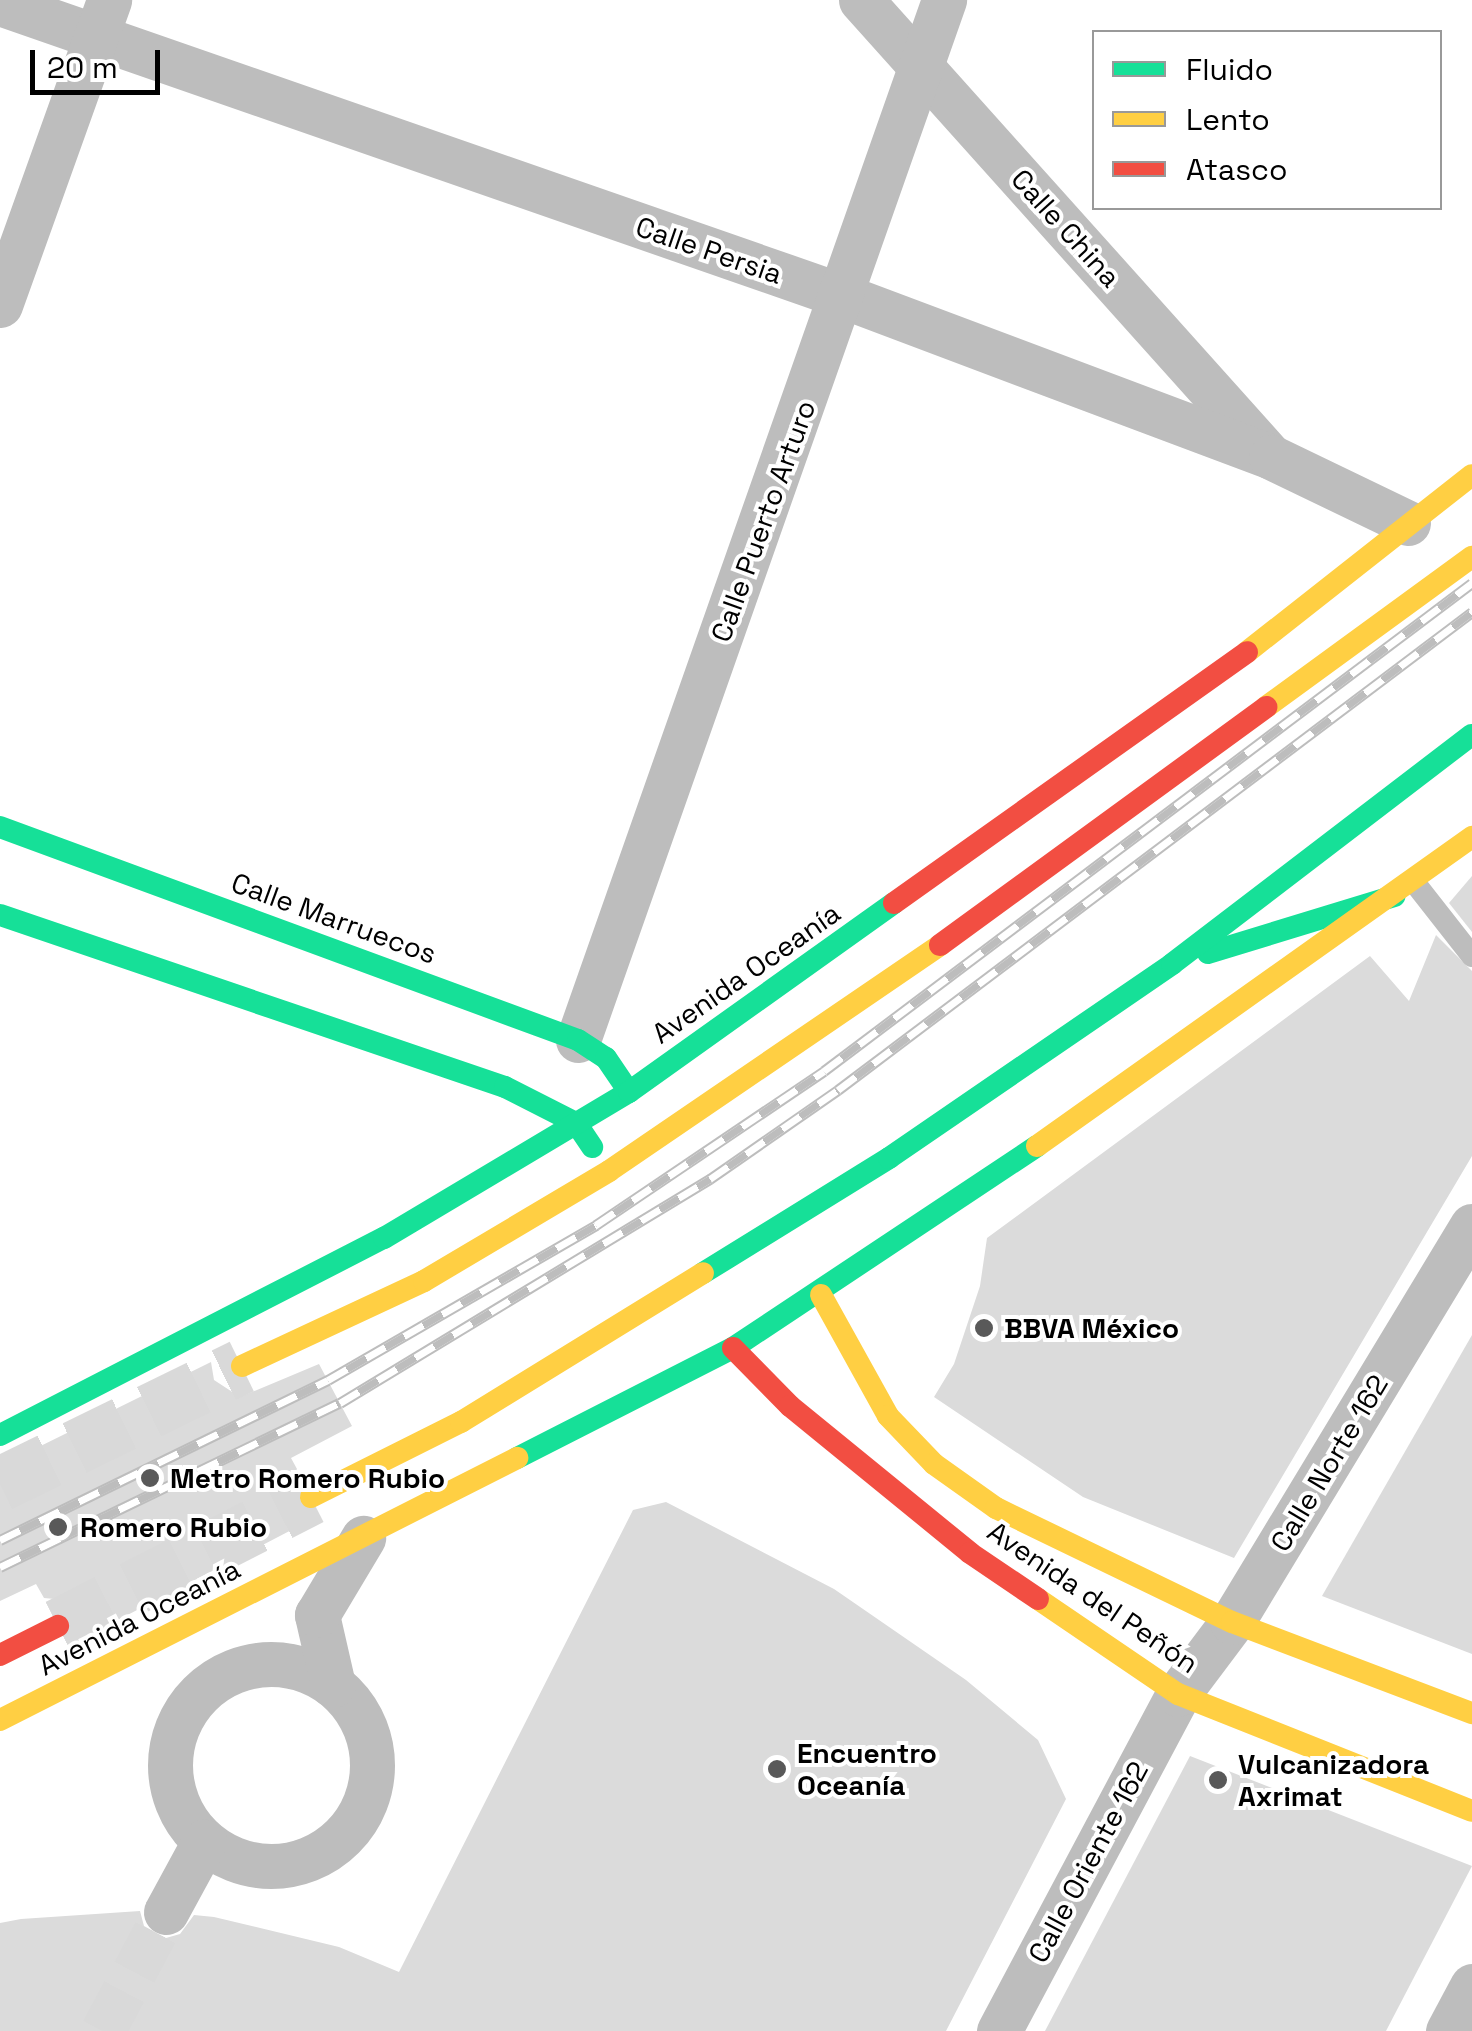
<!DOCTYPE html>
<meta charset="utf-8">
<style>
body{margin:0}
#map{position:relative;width:1472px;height:2031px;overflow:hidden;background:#fff;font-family:"Space Grotesk",sans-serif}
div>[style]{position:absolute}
.building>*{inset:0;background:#dbdbdb}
.street-tunnel>*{height:45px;margin-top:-22.5px;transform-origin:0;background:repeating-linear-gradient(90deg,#d9d9d9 0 45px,transparent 0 67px)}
.highway-tunnel>*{height:55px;margin-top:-27.5px;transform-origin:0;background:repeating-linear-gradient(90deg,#d9d9d9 0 55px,transparent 0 83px)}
.lane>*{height:22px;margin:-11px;padding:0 11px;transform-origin:11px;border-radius:11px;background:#bdbdbd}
.street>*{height:45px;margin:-22.5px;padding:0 22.5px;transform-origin:22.5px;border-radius:22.5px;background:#bdbdbd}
.street>.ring{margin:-22.5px;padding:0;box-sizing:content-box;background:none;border:45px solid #bdbdbd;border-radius:50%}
.fast>*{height:22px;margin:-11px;padding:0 11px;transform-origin:11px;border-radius:11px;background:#16e098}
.slow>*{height:22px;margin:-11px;padding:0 11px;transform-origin:11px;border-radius:11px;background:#ffcf43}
.jam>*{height:22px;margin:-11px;padding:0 11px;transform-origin:11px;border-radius:11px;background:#f24e42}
.rail>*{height:11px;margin-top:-5.5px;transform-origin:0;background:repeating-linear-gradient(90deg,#fff 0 22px,#bdbdbd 0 44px);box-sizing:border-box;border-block:2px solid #bdbdbd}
.dots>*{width:28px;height:28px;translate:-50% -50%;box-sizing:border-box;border:5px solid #fff;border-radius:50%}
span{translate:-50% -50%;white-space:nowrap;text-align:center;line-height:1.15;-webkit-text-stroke:8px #fff;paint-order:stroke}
.street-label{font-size:28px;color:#000}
.poi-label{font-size:28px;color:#000;font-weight:700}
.left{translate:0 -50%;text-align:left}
.legend{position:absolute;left:1092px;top:30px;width:350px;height:180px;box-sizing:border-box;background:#fff;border:2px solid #999;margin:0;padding:12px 18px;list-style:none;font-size:30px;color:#000}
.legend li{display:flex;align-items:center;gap:20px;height:50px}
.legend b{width:50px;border:2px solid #999}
.scale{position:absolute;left:30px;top:50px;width:130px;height:45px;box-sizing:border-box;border:5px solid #000;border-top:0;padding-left:12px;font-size:30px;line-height:35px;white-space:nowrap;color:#000;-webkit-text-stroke:8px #fff;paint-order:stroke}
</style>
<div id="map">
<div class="building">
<div style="clip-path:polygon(1472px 876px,1472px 932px,1449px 903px)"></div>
<div style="clip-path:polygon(1436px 935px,1472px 971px,1472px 1156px,1234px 1558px,1083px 1497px,934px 1397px,954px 1364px,980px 1286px,987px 1238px,1370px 956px,1409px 1001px)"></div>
<div style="clip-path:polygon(1472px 1335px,1472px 1654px,1322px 1596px)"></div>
<div style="clip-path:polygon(211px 1362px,214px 1380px,240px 1397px,319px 1364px,352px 1426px,291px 1458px,297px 1469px,280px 1496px,284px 1512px,301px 1525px,87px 1636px,86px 1613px,76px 1601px,44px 1598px,36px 1584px,0 1601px,0 1466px)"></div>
<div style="clip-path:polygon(666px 1502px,834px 1589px,966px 1680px,1038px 1740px,1066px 1799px,946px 2031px,0 2031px,0 1923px,21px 1919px,140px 1911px,144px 1926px,166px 1938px,180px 1934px,194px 1915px,214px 1917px,339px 1947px,399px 1972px,633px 1510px)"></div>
<div style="clip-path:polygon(1190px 1756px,1472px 1866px,1386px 2031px,1045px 2031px)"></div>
</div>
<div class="street-tunnel">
<div style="left:103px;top:2031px;width:135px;rotate:-62.1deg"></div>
</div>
<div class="highway-tunnel">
<div style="left:0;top:1484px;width:269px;rotate:-26deg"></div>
<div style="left:58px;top:1626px;width:284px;rotate:-27deg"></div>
</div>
<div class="lane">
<div style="left:1414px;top:882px;width:94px;rotate:51.9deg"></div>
</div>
<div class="street">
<div style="left:861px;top:0;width:608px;rotate:48.13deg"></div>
<div style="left:0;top:3px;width:892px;rotate:19.17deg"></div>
<div style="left:843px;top:296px;width:457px;rotate:20.6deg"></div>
<div style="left:1271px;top:457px;width:152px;rotate:25.7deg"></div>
<div style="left:0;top:305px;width:324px;rotate:-70.3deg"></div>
<div style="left:578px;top:1040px;width:1103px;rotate:-70.61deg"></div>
<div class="ring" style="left:170px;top:1664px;width:157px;height:157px"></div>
<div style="left:333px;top:1685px;width:72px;rotate:-102.9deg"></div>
<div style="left:317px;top:1615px;width:90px;rotate:-59.1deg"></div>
<div style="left:166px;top:1912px;width:80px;rotate:-61.5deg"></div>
<div style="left:999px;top:2031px;width:382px;rotate:-62deg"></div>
<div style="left:1178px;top:1694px;width:90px;rotate:-53.1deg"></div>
<div style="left:1232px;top:1622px;width:463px;rotate:-58.8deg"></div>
<div style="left:1448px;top:2031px;width:51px;rotate:-61.9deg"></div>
</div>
<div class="fast">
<div style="left:0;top:827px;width:616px;rotate:20.23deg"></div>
<div style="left:578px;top:1040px;width:33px;rotate:33deg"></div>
<div style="left:606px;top:1058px;width:41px;rotate:55.9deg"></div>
<div style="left:0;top:915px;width:533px;rotate:18.81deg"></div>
<div style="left:505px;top:1087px;width:80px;rotate:26.9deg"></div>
<div style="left:576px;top:1123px;width:29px;rotate:56deg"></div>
<div style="left:1208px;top:953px;width:195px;rotate:-17deg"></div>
<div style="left:703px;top:1273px;width:219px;rotate:-31.7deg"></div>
<div style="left:889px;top:1158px;width:343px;rotate:-34.4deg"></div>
<div style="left:1172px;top:964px;width:377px;rotate:-37.4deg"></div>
<div style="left:0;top:1435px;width:432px;rotate:-27.2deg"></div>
<div style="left:384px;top:1238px;width:285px;rotate:-30.8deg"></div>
<div style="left:629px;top:1092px;width:325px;rotate:-35.5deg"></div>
<div style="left:517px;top:1458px;width:242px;rotate:-27deg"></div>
<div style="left:733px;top:1348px;width:365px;rotate:-33.6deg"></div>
</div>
<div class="slow">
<div style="left:1247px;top:652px;width:286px;rotate:-38.2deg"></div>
<div style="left:1266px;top:707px;width:255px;rotate:-36.1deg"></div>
<div style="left:1037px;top:1146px;width:534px;rotate:-35.39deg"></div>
<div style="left:821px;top:1295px;width:138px;rotate:61deg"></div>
<div style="left:888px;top:1416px;width:66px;rotate:46.2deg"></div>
<div style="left:934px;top:1464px;width:76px;rotate:35.4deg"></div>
<div style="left:996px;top:1508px;width:262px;rotate:25.8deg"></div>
<div style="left:1232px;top:1622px;width:257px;rotate:20.8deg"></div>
<div style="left:242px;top:1366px;width:201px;rotate:-25deg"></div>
<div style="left:424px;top:1281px;width:215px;rotate:-30.7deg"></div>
<div style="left:609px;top:1171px;width:401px;rotate:-34.3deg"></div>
<div style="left:311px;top:1497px;width:168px;rotate:-26.6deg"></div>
<div style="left:461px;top:1422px;width:284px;rotate:-31.6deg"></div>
<div style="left:1038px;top:1599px;width:169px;rotate:34.2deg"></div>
<div style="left:1178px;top:1694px;width:316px;rotate:21.7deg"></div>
<div style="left:0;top:1720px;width:580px;rotate:-26.87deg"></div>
</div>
<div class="jam">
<div style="left:894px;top:903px;width:433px;rotate:-35.4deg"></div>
<div style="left:940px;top:945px;width:404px;rotate:-36.1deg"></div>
<div style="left:733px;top:1348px;width:81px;rotate:45.5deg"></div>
<div style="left:790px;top:1406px;width:232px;rotate:39.2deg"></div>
<div style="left:970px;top:1553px;width:82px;rotate:34.1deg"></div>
<div style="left:0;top:1655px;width:65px;rotate:-26.6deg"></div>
</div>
<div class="rail">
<div style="left:0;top:1540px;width:365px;rotate:-26deg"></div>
<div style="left:328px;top:1380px;width:310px;rotate:-30deg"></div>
<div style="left:596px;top:1225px;width:275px;rotate:-34deg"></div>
<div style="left:824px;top:1071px;width:811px;rotate:-36.98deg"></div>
<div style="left:0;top:1567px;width:377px;rotate:-25.8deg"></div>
<div style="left:340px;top:1403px;width:433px;rotate:-31.2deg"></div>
<div style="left:710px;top:1179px;width:156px;rotate:-34.8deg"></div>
<div style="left:838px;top:1090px;width:794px;rotate:-37.01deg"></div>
</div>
<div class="dots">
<div style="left:984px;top:1328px;background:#595959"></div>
<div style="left:150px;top:1478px;background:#595959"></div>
<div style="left:58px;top:1527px;background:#595959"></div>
<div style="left:777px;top:1769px;background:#595959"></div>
<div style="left:1218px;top:1780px;background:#595959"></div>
</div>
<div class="street-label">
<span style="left:1066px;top:228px;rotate:48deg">Calle China</span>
<span style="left:709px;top:250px;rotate:19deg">Calle Persia</span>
<span style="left:763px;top:521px;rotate:-70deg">Calle Puerto Arturo</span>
<span style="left:334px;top:918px;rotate:20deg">Calle Marruecos</span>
<span style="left:746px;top:973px;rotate:-35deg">Avenida Oceanía</span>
<span style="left:1329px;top:1463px;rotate:-59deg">Calle Norte 162</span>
<span style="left:1093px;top:1597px;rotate:34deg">Avenida del Peñón</span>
<span style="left:139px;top:1617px;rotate:-27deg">Avenida Oceanía</span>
<span style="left:1088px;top:1862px;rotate:-62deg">Calle Oriente 162</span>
</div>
<div class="poi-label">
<span class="left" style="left:1004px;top:1328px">BBVA México</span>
<span class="left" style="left:170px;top:1478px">Metro Romero Rubio</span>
<span class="left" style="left:80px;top:1527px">Romero Rubio</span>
<span class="left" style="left:797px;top:1769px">Encuentro<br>Oceanía</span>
<span class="left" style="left:1238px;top:1780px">Vulcanizadora<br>Axrimat</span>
</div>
<ul class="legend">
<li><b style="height:12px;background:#16e098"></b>Fluido</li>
<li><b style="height:12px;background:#ffcf43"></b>Lento</li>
<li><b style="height:12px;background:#f24e42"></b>Atasco</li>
</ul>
<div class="scale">20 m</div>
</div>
